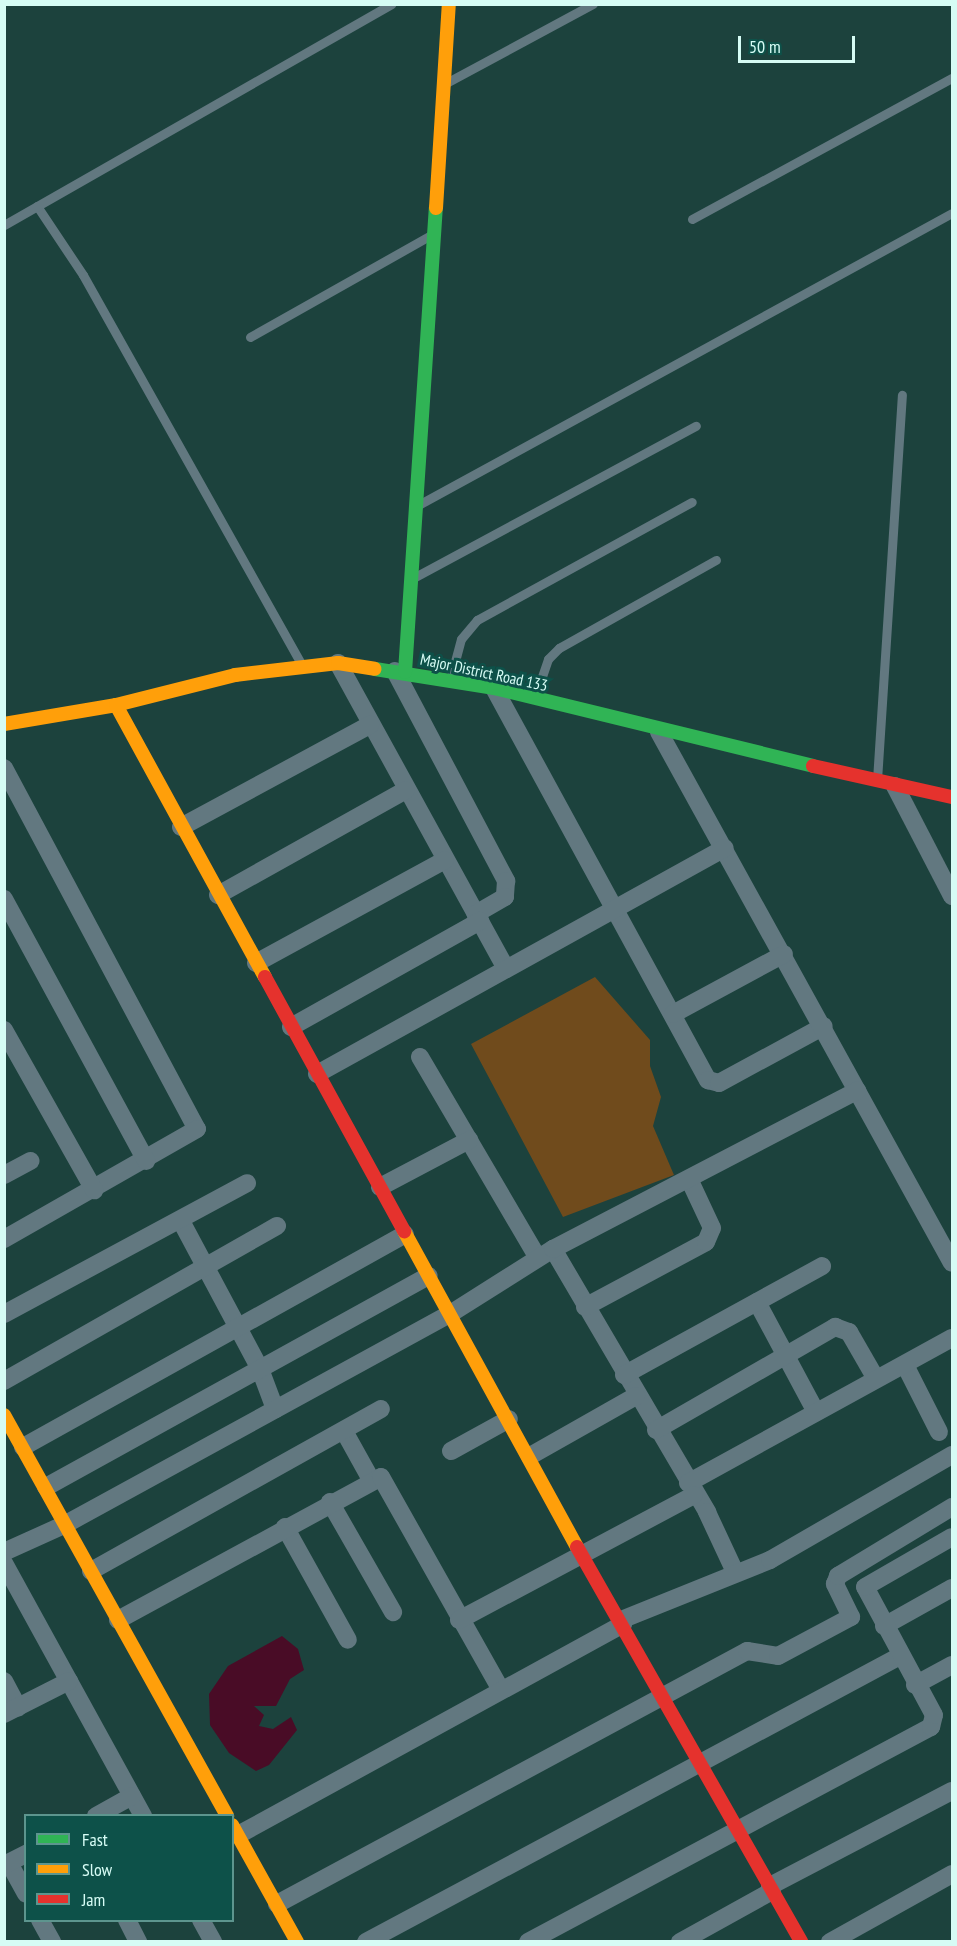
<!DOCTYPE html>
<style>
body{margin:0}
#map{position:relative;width:957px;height:1946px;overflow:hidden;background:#1c423d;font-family:"PT Sans Narrow",sans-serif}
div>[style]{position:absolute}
.green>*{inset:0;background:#704b1c}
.water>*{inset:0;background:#490c26}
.lane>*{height:9px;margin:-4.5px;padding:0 4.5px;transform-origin:4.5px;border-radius:4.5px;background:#627880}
.street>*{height:18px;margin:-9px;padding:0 9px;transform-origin:9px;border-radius:9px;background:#627880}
.fast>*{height:14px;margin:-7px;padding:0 7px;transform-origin:7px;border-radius:7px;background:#30b455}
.slow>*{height:14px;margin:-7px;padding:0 7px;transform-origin:7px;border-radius:7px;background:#ff9f0a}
.jam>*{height:14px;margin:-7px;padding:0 7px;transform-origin:7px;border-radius:7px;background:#e5322d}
span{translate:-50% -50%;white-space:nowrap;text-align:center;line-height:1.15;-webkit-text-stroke:6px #0d5149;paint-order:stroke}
.street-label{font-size:16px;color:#d6fcf5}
.frame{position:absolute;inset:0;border:6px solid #d6fcf5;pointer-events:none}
.legend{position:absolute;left:24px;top:1814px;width:210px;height:108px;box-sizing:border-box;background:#0d5149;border:2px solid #5d958e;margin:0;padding:8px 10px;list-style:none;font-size:18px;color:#d6fcf5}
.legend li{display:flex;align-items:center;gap:12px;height:30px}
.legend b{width:30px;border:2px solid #5d958e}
.scale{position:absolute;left:738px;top:36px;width:117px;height:27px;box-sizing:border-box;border:3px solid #d6fcf5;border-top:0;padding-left:8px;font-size:18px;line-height:21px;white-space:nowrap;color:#d6fcf5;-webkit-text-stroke:4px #0d5149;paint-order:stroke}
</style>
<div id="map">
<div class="green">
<div style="clip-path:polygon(595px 977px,650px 1040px,650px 1066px,661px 1097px,653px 1126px,674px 1175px,563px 1217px,471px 1044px)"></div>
</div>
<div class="water">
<div style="clip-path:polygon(282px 1636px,298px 1649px,304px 1670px,290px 1679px,276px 1706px,254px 1706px,264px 1715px,259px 1726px,273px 1729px,291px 1717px,297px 1730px,269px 1765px,256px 1771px,229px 1753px,210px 1725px,209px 1694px,228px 1666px)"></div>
</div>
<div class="lane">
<div style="left:446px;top:83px;width:167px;rotate:-28.3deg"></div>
<div style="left:37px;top:206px;width:83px;rotate:56.3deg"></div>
<div style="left:83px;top:275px;width:446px;rotate:60.7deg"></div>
<div style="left:692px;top:219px;width:296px;rotate:-28.5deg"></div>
<div style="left:4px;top:225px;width:446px;rotate:-29.7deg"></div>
<div style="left:250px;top:337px;width:208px;rotate:-29.4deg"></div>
<div style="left:420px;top:504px;width:606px;rotate:-28.68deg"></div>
<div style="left:415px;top:577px;width:319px;rotate:-28.3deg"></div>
<div style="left:450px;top:680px;width:42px;rotate:-75deg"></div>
<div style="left:461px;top:639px;width:25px;rotate:-50deg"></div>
<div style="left:477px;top:620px;width:245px;rotate:-28.8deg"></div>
<div style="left:535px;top:697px;width:40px;rotate:-71.1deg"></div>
<div style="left:548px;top:659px;width:16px;rotate:-45deg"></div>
<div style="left:559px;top:648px;width:180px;rotate:-29.3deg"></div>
<div style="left:877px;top:780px;width:386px;rotate:-86.3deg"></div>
</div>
<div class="street">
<div style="left:338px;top:663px;width:349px;rotate:61.2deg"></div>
<div style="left:395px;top:671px;width:238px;rotate:62.1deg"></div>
<div style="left:506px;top:881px;width:16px;rotate:94deg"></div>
<div style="left:505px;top:897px;width:34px;rotate:150deg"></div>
<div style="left:494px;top:688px;width:447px;rotate:61.4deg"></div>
<div style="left:708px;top:1080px;width:11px;rotate:15deg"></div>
<div style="left:719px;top:1083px;width:119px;rotate:-28.5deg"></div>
<div style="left:659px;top:732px;width:606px;rotate:61.11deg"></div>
<div style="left:4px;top:768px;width:409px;rotate:61.9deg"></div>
<div style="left:197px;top:1129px;width:222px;rotate:150.3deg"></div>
<div style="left:895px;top:786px;width:124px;rotate:62.6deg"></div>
<div style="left:181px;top:827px;width:215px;rotate:-28.4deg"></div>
<div style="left:218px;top:895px;width:215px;rotate:-29.2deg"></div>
<div style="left:4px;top:899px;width:298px;rotate:61.5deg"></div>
<div style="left:256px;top:963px;width:215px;rotate:-28.6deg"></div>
<div style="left:673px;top:1014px;width:126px;rotate:-28.4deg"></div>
<div style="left:291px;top:1027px;width:217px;rotate:-29.3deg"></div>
<div style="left:4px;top:1030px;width:184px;rotate:60.6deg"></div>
<div style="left:420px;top:1057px;width:233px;rotate:59.6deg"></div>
<div style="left:317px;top:1074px;width:466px;rotate:-29deg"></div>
<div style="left:4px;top:1175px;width:30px;rotate:-28deg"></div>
<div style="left:380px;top:1187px;width:101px;rotate:-27.8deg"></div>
<div style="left:181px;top:1221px;width:168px;rotate:61.9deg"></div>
<div style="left:260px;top:1369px;width:43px;rotate:69.4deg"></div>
<div style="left:553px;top:1249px;width:305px;rotate:59.6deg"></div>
<div style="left:707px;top:1512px;width:66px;rotate:65deg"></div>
<div style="left:757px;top:1302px;width:125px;rotate:61.8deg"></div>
<div style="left:585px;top:1307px;width:137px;rotate:-28.2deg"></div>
<div style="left:706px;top:1242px;width:15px;rotate:-67deg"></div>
<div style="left:712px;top:1228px;width:54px;rotate:-115.1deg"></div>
<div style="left:4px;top:1314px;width:276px;rotate:-28.3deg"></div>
<div style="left:905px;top:1365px;width:75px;rotate:63.1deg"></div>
<div style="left:624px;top:1375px;width:226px;rotate:-28.8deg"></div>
<div style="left:4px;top:1381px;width:314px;rotate:-29.6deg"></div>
<div style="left:656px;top:1430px;width:207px;rotate:-29.9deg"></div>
<div style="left:835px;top:1327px;width:15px;rotate:20deg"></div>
<div style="left:849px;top:1332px;width:54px;rotate:60.1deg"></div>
<div style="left:344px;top:1431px;width:54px;rotate:61deg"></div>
<div style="left:23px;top:1447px;width:437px;rotate:-29.1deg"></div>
<div style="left:451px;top:1451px;width:66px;rotate:-28.9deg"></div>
<div style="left:530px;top:1456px;width:122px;rotate:-29.5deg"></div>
<div style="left:688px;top:1483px;width:301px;rotate:-28.8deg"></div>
<div style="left:46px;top:1487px;width:437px;rotate:-28.9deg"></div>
<div style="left:330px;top:1502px;width:127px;rotate:60.2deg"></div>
<div style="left:285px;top:1527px;width:129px;rotate:60.9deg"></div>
<div style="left:4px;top:1552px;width:68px;rotate:-24.3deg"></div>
<div style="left:66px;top:1524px;width:438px;rotate:-28.7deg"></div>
<div style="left:450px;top:1314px;width:122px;rotate:-32.3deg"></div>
<div style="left:553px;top:1249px;width:343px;rotate:-27.5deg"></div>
<div style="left:4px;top:1563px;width:289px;rotate:61.2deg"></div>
<div style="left:91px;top:1571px;width:332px;rotate:-29.2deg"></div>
<div style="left:118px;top:1620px;width:299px;rotate:-28.5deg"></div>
<div style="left:381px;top:1477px;width:244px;rotate:60.6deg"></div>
<div style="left:459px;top:1620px;width:266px;rotate:-28deg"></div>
<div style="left:621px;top:1620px;width:161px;rotate:-21.9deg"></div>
<div style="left:770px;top:1560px;width:210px;rotate:-30deg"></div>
<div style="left:884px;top:1626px;width:78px;rotate:-29.2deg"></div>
<div style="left:4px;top:1681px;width:30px;rotate:62deg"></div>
<div style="left:915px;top:1685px;width:42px;rotate:-28.4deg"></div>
<div style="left:4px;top:1714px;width:73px;rotate:-26.9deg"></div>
<div style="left:96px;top:1816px;width:41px;rotate:-29.1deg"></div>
<div style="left:238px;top:1835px;width:439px;rotate:-28.7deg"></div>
<div style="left:9px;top:1863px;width:35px;rotate:61deg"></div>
<div style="left:4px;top:1865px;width:25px;rotate:-27deg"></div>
<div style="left:770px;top:1886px;width:205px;rotate:-27.6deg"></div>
<div style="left:277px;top:1904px;width:534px;rotate:-28.29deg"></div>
<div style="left:747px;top:1651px;width:31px;rotate:9deg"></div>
<div style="left:778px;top:1656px;width:83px;rotate:-28.1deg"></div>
<div style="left:851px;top:1617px;width:37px;rotate:-116deg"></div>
<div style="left:835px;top:1584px;width:9px;rotate:-69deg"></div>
<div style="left:838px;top:1576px;width:133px;rotate:-31.2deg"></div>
<div style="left:40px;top:1920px;width:25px;rotate:61deg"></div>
<div style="left:127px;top:1920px;width:25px;rotate:63deg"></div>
<div style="left:201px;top:1920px;width:25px;rotate:61deg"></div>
<div style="left:366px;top:1942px;width:606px;rotate:-28.17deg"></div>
<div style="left:528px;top:1942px;width:457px;rotate:-28.1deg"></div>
<div style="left:931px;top:1727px;width:12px;rotate:-76deg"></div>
<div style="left:934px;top:1715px;width:145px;rotate:-118.3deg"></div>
<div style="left:865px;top:1587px;width:100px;rotate:-29.9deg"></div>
<div style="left:680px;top:1942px;width:105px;rotate:-29deg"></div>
<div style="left:830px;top:1942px;width:140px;rotate:-29.1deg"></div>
</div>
<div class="fast">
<div style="left:375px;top:669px;width:121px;rotate:9.1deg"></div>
<div style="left:494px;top:688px;width:328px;rotate:13.7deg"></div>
<div style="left:405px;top:672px;width:465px;rotate:-86.2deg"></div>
</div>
<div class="slow">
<div style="left:436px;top:208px;width:204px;rotate:-86.4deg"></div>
<div style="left:116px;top:705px;width:310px;rotate:61.3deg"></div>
<div style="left:4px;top:724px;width:114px;rotate:-9.6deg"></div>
<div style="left:116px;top:705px;width:123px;rotate:-14.1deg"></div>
<div style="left:235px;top:675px;width:104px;rotate:-6.6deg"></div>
<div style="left:338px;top:663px;width:37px;rotate:9deg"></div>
<div style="left:404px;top:1231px;width:360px;rotate:61.3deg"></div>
<div style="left:4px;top:1415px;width:459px;rotate:60.9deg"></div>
<div style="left:232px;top:1825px;width:134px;rotate:60.9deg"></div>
</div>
<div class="jam">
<div style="left:813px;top:766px;width:142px;rotate:12.6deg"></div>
<div style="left:265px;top:977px;width:290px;rotate:61.3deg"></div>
<div style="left:577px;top:1547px;width:454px;rotate:60.4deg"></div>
</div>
<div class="street-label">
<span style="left:484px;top:672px;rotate:12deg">Major District Road 133</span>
</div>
<div class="frame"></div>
<ul class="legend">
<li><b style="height:8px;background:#30b455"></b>Fast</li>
<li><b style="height:8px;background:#ff9f0a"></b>Slow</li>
<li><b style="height:8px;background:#e5322d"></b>Jam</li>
</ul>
<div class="scale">50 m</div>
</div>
